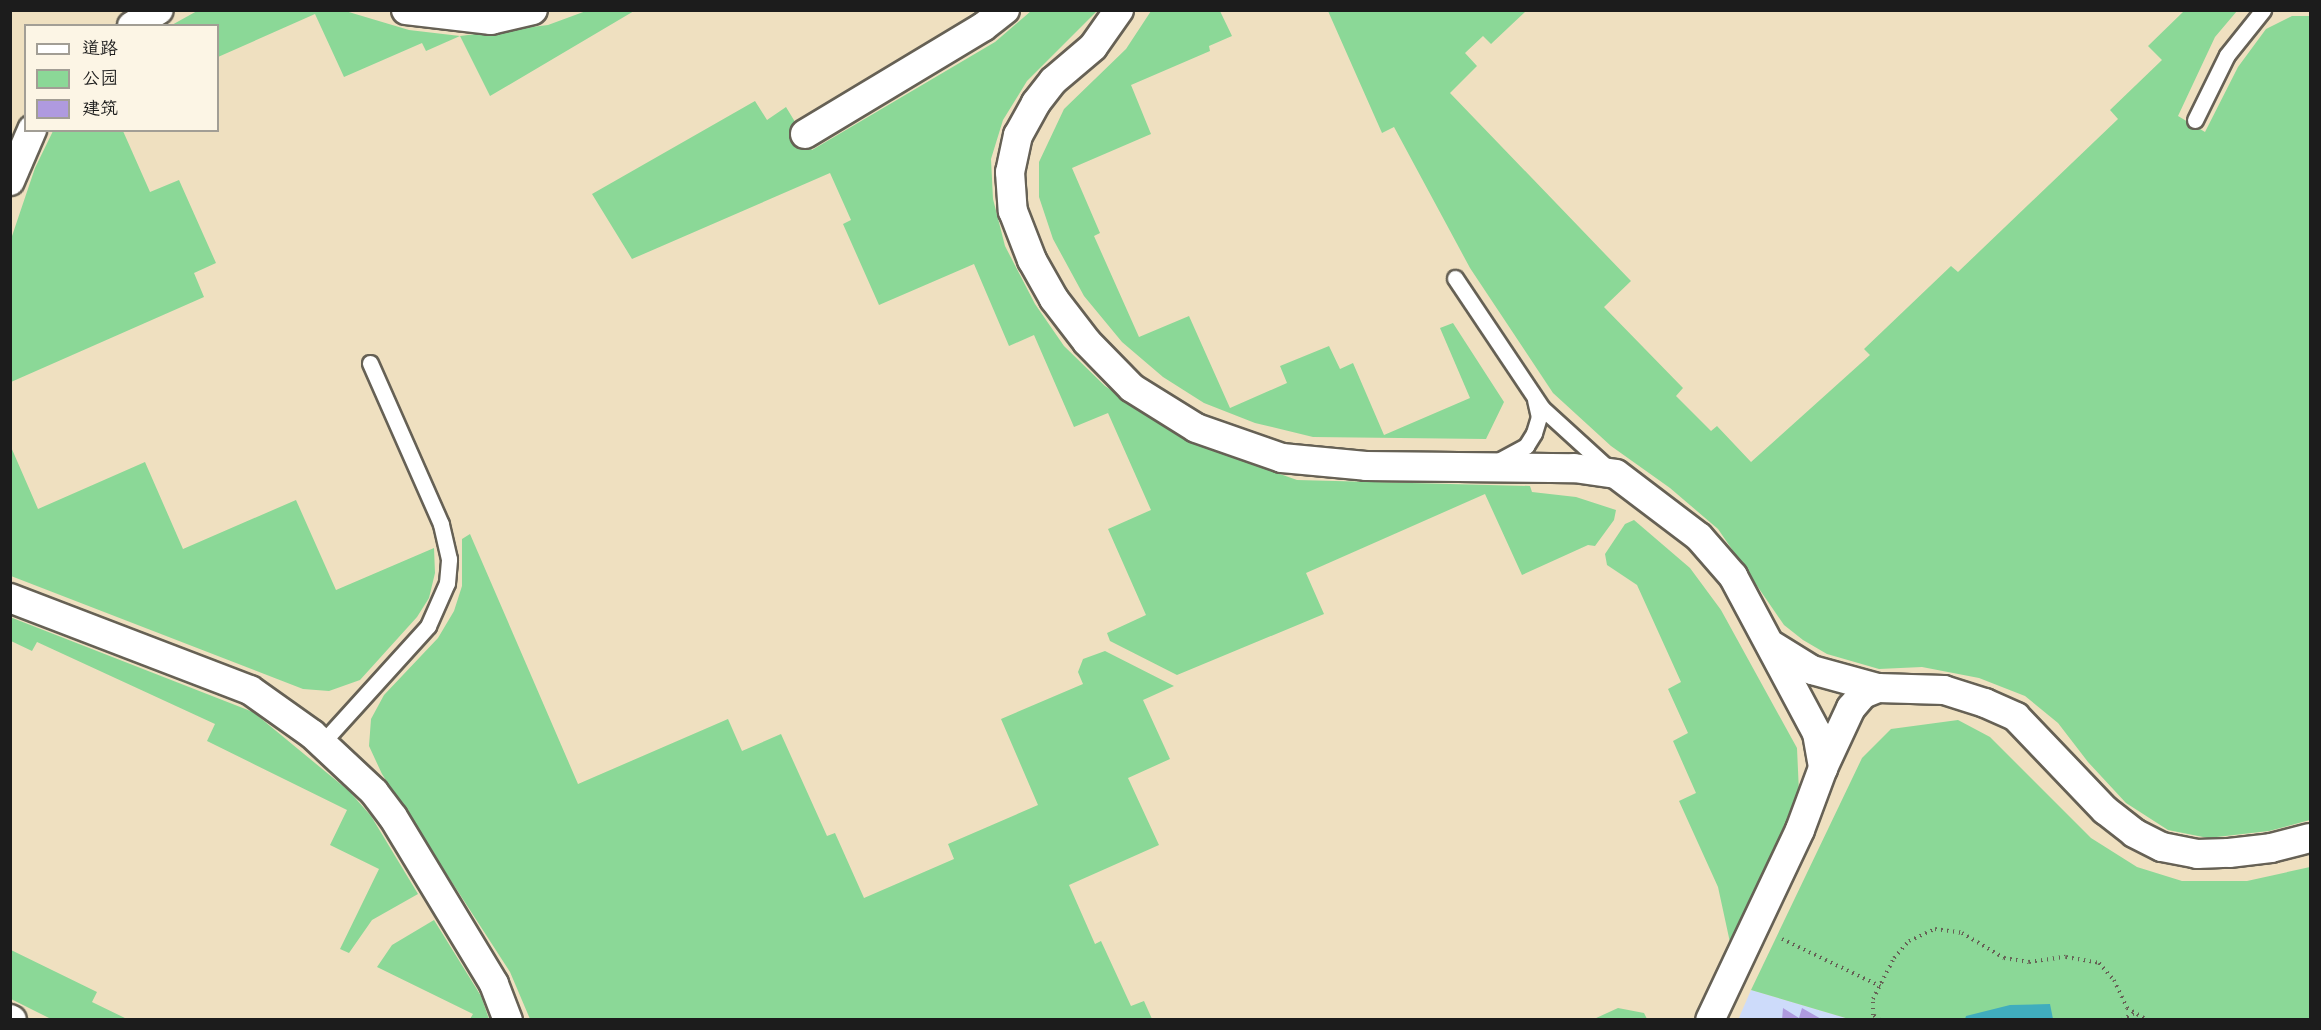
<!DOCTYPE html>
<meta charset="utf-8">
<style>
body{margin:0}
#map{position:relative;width:2321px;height:1030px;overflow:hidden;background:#efe0c0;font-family:Dekko,"LXGW WenKai TC",sans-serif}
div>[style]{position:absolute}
.built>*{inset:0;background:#cddbfa}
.green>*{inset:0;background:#8bd897}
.water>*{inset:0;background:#40adbe}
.building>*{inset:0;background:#af9adf}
.path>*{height:4px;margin-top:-2px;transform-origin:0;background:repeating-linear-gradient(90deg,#666155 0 1.5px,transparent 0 6px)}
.roads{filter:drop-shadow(2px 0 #666155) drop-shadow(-2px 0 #666155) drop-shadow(0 2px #666155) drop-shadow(0 -2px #666155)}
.service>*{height:15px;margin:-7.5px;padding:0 7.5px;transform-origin:7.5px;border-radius:7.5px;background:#fff}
.minor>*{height:28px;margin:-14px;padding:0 14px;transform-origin:14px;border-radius:14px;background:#fff}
span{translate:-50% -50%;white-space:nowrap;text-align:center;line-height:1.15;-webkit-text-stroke:4.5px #fcf5e5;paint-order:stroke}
.frame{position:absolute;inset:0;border:12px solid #1c1c1c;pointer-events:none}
.legend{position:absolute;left:24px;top:24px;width:195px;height:108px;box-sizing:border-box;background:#fcf5e5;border:2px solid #a29e95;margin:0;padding:8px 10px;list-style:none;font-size:18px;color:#1c1c1c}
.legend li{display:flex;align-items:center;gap:12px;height:30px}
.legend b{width:30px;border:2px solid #a29e95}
</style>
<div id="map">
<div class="built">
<div style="clip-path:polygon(1751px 990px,1849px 1019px,1738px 1020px)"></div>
</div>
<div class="green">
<div style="clip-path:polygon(342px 10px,409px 30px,460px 36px,548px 25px,586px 11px,634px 11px,490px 96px,460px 36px,426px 51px,422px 43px,344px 77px,315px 14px,218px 57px,218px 26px,170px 26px,197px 11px)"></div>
<div style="clip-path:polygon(1031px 11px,1097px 11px,1027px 81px,1003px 120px,991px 159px,993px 199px,1005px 246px,1035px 304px,1064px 346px,1105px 386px,1187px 441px,1297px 480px,1530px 486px,1532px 492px,1576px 497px,1616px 510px,1614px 520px,1595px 546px,1588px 545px,1522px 575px,1485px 494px,1306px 573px,1324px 614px,1177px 675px,1110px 641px,1107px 633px,1146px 615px,1108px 529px,1151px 510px,1108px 413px,1074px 427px,1034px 335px,1009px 346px,974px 264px,879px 305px,843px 224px,851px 220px,830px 173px,632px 259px,592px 194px,755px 101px,767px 120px,786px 107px,812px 150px,995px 42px)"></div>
<div style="clip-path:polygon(1151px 11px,1220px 11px,1232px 36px,1209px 46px,1210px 51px,1131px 85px,1151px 134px,1072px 168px,1100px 233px,1094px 236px,1139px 337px,1189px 316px,1230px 408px,1287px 383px,1280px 366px,1329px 346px,1340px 369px,1353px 363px,1384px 435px,1470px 398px,1440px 328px,1453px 323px,1504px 402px,1486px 439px,1313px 437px,1255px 423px,1204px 403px,1163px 377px,1122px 342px,1084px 296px,1053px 239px,1039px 197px,1039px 162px,1064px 109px,1126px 49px)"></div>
<div style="clip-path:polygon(1328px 11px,1526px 11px,1491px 44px,1483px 36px,1465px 53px,1477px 66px,1450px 93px,1631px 281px,1604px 307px,1683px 388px,1676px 396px,1711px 431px,1717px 426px,1751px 462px,1870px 355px,1864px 349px,1951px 266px,1958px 272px,2118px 119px,2110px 110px,2162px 60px,2148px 46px,2184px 11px,2237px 11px,2215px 37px,2178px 116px,2205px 132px,2238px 67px,2266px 29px,2292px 16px,2310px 16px,2310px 820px,2269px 831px,2208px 838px,2168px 830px,2126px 803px,2088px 762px,2058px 723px,2025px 696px,1979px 678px,1922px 667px,1879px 669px,1827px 654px,1803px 640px,1784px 625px,1718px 529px,1670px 488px,1611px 446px,1553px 393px,1470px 268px,1394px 127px,1382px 133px)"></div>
<div style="clip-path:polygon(53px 131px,123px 131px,150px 192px,179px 180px,216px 263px,194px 273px,204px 297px,11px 382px,11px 239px,35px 168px)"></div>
<div style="clip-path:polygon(11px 447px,38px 509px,145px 462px,183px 549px,296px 500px,336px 590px,434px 548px,435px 573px,429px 598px,417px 617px,360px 680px,329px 691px,303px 689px,11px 576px)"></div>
<div style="clip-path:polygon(1634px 520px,1690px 568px,1721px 610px,1797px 748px,1799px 792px,1794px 820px,1731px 947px,1718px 887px,1679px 801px,1696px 793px,1673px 741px,1688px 733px,1668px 689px,1681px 682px,1637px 585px,1607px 565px,1605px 554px,1625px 524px)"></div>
<div style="clip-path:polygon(470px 534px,578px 784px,728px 719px,742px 751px,781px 734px,827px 836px,835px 833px,864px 898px,954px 859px,948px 844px,1038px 805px,1001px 719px,1083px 684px,1078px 672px,1083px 659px,1105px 651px,1174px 686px,1143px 700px,1170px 759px,1128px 778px,1159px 845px,1069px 885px,1095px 944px,1101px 941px,1131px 1006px,1144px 1001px,1152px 1019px,530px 1019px,510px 972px,382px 774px,369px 746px,371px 719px,384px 695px,438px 638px,454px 611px,462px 586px,462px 539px)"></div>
<div style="clip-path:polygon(10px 617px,253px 712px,349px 791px,371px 816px,418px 894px,372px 920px,349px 953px,340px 949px,379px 869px,330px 845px,347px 810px,207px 741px,215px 724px,37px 642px,32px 651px,11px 641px)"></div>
<div style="clip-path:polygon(1958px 720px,1990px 737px,2091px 838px,2137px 867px,2182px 881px,2247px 881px,2310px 867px,2310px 1019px,1849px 1019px,1751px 990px,1862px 758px,1891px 729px)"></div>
<div style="clip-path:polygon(434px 920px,481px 996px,489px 1019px,470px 1019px,473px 1014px,377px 967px,392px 945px)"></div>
<div style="clip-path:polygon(11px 950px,97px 992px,92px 1002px,127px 1019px,51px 1019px,11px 999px)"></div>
<div style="clip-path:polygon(1618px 1008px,1644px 1013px,1647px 1019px,1594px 1019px)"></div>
</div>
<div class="water">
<div style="clip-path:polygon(2050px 1004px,2053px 1019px,1965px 1019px,1966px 1016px,2010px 1005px)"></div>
</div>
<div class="building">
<div style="clip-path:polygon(1783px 1008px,1799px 1018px,1802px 1008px,1823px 1020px,1782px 1020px)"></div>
</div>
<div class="path">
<div style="left:1782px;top:939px;width:109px;rotate:25.6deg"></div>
<div style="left:1880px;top:1020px;width:9px;rotate:-144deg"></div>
<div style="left:1873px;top:1015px;width:16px;rotate:-90deg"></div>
<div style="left:1873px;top:999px;width:46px;rotate:-62.9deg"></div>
<div style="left:1894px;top:958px;width:23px;rotate:-49deg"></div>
<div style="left:1909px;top:941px;width:29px;rotate:-25deg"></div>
<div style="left:1935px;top:929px;width:27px;rotate:8deg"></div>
<div style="left:1962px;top:933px;width:49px;rotate:30.8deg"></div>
<div style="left:2004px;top:958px;width:25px;rotate:9deg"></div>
<div style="left:2029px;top:962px;width:37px;rotate:-8deg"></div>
<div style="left:2066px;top:957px;width:34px;rotate:10deg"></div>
<div style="left:2099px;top:963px;width:23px;rotate:49deg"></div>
<div style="left:2114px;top:980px;width:31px;rotate:65deg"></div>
<div style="left:2127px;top:1008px;width:23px;rotate:31deg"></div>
<div style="left:2122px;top:1020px;width:14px;rotate:-30deg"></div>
</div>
<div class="roads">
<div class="service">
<div style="left:2195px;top:120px;width:72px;rotate:-63.8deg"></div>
<div style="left:2227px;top:55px;width:58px;rotate:-51.3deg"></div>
<div style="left:1455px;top:278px;width:156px;rotate:56.2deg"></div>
<div style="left:1542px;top:408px;width:91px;rotate:42.3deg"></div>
<div style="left:1498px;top:461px;width:32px;rotate:-28deg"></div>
<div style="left:1526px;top:446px;width:15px;rotate:-58deg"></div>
<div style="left:1534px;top:433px;width:17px;rotate:-73deg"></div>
<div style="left:1539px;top:417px;width:17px;rotate:-103deg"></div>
<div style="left:322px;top:743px;width:158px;rotate:-47.8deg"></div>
<div style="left:428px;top:626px;width:47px;rotate:-66.2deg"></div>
<div style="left:447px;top:583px;width:24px;rotate:-85deg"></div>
<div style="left:449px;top:559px;width:36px;rotate:-103deg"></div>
<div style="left:441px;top:524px;width:176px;rotate:-113.8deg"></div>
</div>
<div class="minor">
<div style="left:406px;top:10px;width:86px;rotate:6.7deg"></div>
<div style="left:491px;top:20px;width:43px;rotate:-13.4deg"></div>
<div style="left:1119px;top:10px;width:45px;rotate:125.1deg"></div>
<div style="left:1093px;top:47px;width:52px;rotate:139.6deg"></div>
<div style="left:1053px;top:81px;width:28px;rotate:128deg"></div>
<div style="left:1036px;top:103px;width:37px;rotate:119deg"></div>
<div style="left:1018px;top:135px;width:38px;rotate:102deg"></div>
<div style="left:1010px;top:172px;width:39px;rotate:86deg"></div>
<div style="left:1013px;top:211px;width:53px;rotate:68.8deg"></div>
<div style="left:1032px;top:260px;width:45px;rotate:60.6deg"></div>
<div style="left:1054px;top:299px;width:54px;rotate:52.5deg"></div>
<div style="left:1087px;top:342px;width:64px;rotate:45.6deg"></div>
<div style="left:1132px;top:388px;width:75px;rotate:32deg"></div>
<div style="left:1196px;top:428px;width:91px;rotate:19.2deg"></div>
<div style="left:1282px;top:458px;width:84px;rotate:5.4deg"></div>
<div style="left:1366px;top:466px;width:208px;rotate:0.6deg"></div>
<div style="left:1574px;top:468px;width:42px;rotate:8.1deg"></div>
<div style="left:1616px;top:474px;width:104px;rotate:37.2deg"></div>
<div style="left:1699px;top:537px;width:52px;rotate:48.9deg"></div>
<div style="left:1733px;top:576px;width:178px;rotate:61.9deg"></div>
<div style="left:1817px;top:733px;width:36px;rotate:80deg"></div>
<div style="left:1823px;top:768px;width:66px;rotate:110.4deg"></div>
<div style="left:1800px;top:830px;width:210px;rotate:115.3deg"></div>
<div style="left:132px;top:26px;width:31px;rotate:-31deg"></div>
<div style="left:805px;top:134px;width:208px;rotate:-31deg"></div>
<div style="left:983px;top:27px;width:28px;rotate:-38deg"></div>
<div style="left:10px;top:181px;width:56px;rotate:-66.7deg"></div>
<div style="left:10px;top:598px;width:257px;rotate:21deg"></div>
<div style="left:250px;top:690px;width:76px;rotate:35.4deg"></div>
<div style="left:312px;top:734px;width:85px;rotate:43.1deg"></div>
<div style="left:374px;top:792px;width:31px;rotate:53deg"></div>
<div style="left:393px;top:817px;width:195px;rotate:58.8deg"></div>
<div style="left:494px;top:984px;width:39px;rotate:69deg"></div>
<div style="left:1773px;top:646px;width:46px;rotate:31.6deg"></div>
<div style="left:1812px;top:670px;width:68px;rotate:15.3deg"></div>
<div style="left:1823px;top:768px;width:66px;rotate:-65deg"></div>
<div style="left:1851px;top:708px;width:18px;rotate:-49deg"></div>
<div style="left:1863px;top:694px;width:16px;rotate:-22deg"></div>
<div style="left:1878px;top:688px;width:66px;rotate:1.7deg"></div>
<div style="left:1944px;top:690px;width:43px;rotate:17.6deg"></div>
<div style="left:1985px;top:703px;width:34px;rotate:24deg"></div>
<div style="left:2016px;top:717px;width:129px;rotate:46.3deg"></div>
<div style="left:2105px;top:810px;width:37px;rotate:38deg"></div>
<div style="left:2134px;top:833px;width:31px;rotate:27deg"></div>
<div style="left:2162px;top:847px;width:36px;rotate:11deg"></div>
<div style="left:2197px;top:854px;width:32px;rotate:-2deg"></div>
<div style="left:2229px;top:853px;width:42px;rotate:-6.8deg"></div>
<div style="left:2271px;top:848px;width:40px;rotate:-14.4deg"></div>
<div style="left:10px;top:1019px;width:2px;rotate:27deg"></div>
</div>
</div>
<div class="frame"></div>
<ul class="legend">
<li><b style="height:8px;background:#fff"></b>道路</li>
<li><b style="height:16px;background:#8bd897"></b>公园</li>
<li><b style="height:16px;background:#af9adf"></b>建筑</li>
</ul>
</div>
